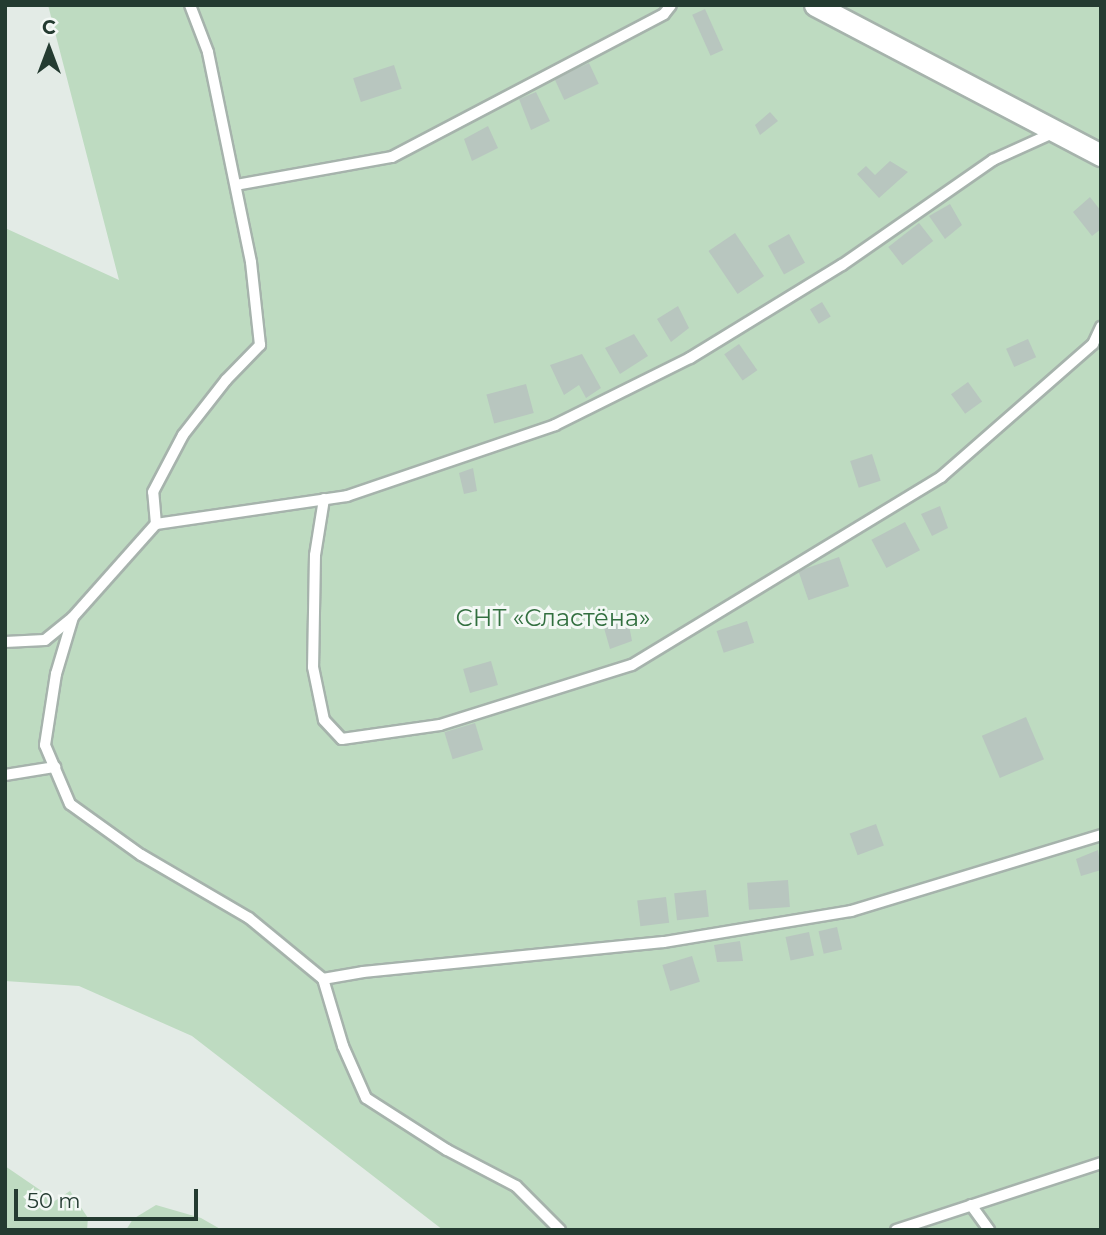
<!DOCTYPE html>
<meta charset="utf-8">
<style>
body{margin:0}
#map{position:relative;width:1106px;height:1235px;overflow:hidden;background:#e3ebe6;font-family:Montserrat,sans-serif}
div>[style]{position:absolute}
.green>*{inset:0;background:#bedbc1}
.building>*{inset:0;background:#b8c6bf;transform-origin:0 0}
.roads{filter:drop-shadow(2px 0 #a6b3ac) drop-shadow(-2px 0 #a6b3ac) drop-shadow(0 2px #a6b3ac) drop-shadow(0 -2px #a6b3ac)}
.service>*{height:10px;margin:-5px;padding:0 5px;transform-origin:5px;border-radius:5px;background:#fff}
.tertiary>*{height:21px;margin:-10.5px;padding:0 10.5px;transform-origin:10.5px;border-radius:10.5px;background:#fff}
span{translate:-50% -50%;white-space:nowrap;text-align:center;line-height:1.15;-webkit-text-stroke:6px #f3f8f5;paint-order:stroke}
.park-label{font-size:24px;color:#326f3f}
.frame{position:absolute;inset:0;border:7px solid #243b31;pointer-events:none}
.north{position:absolute;left:14px;top:14px;width:70px;height:70px;-webkit-text-stroke:5px #f3f8f5;paint-order:stroke;rotate:0deg;font-size:19px;font-weight:700;line-height:28px;text-align:center;color:#243b31}
.north::after{content:'';display:block;margin:auto;width:24px;height:32px;background:#243b31;clip-path:polygon(50% 0,100% 100%,50% 72%,0 100%)}
.scale{position:absolute;left:14px;top:1189px;width:184px;height:32px;box-sizing:border-box;border:4px solid #243b31;border-top:0;padding-left:9px;font-size:21px;line-height:24px;white-space:nowrap;color:#243b31;-webkit-text-stroke:5px #f3f8f5;paint-order:stroke}
</style>
<div id="map">
<div class="green">
<div style="clip-path:polygon(48px 5px,1101px 5px,1101px 1230px,443px 1230px,192px 1036px,79px 986px,5px 981px,5px 228px,119px 280px)"></div>
<div style="clip-path:polygon(5px 1166px,43px 1192px,50px 1204px,70px 1191px,88px 1218px,87px 1230px,5px 1230px)"></div>
<div style="clip-path:polygon(156px 1205px,201px 1218px,222px 1230px,126px 1230px,133px 1219px)"></div>
</div>
<div class="building">
<div style="left:705px;top:9px;width:45px;height:14px;rotate:66deg"></div>
<div style="left:589px;top:63px;width:23px;height:38px;rotate:65deg"></div>
<div style="left:394px;top:65px;width:25px;height:43px;rotate:72deg"></div>
<div style="clip-path:polygon(536px 92px,550px 121px,531px 130px,519px 99px)"></div>
<div style="clip-path:polygon(770px 112px,778px 121px,760px 135px,755px 125px)"></div>
<div style="clip-path:polygon(488px 126px,498px 148px,472px 161px,464px 139px)"></div>
<div style="clip-path:polygon(890px 161px,908px 172px,879px 198px,857px 174px,866px 166px,875px 175px)"></div>
<div style="clip-path:polygon(1090px 197px,1101px 211px,1101px 229px,1092px 236px,1073px 212px)"></div>
<div style="clip-path:polygon(950px 204px,962px 225px,945px 239px,929px 216px)"></div>
<div style="left:919px;top:223px;width:23px;height:39px;rotate:52deg"></div>
<div style="left:735px;top:233px;width:52px;height:32px;rotate:56deg"></div>
<div style="left:789px;top:234px;width:33px;height:24px;rotate:61deg"></div>
<div style="left:822px;top:302px;width:17px;height:14px;rotate:59deg"></div>
<div style="clip-path:polygon(678px 306px,689px 328px,671px 342px,657px 319px)"></div>
<div style="clip-path:polygon(634px 334px,648px 356px,620px 374px,605px 348px)"></div>
<div style="left:1028px;top:339px;width:20px;height:24px;rotate:66deg"></div>
<div style="left:739px;top:344px;width:32px;height:18px;rotate:55deg"></div>
<div style="clip-path:polygon(582px 354px,601px 388px,586px 398px,579px 385px,564px 395px,550px 365px)"></div>
<div style="left:968px;top:382px;width:24px;height:21px;rotate:54deg"></div>
<div style="left:526px;top:384px;width:30px;height:41px;rotate:75deg"></div>
<div style="left:872px;top:454px;width:28px;height:23px;rotate:72deg"></div>
<div style="clip-path:polygon(473px 468px,477px 491px,464px 494px,459px 473px)"></div>
<div style="clip-path:polygon(940px 506px,948px 528px,932px 536px,921px 514px)"></div>
<div style="left:905px;top:522px;width:32px;height:38px;rotate:62deg"></div>
<div style="left:839px;top:557px;width:31px;height:43px;rotate:71deg"></div>
<div style="clip-path:polygon(628px 620px,632px 641px,610px 649px,604px 628px)"></div>
<div style="left:747px;top:621px;width:23px;height:32px;rotate:72deg"></div>
<div style="left:491px;top:661px;width:25px;height:29px;rotate:74deg"></div>
<div style="left:1026px;top:717px;width:46px;height:48px;rotate:67deg"></div>
<div style="left:475px;top:723px;width:28px;height:32px;rotate:73deg"></div>
<div style="left:876px;top:824px;width:23px;height:28px;rotate:70deg"></div>
<div style="clip-path:polygon(1098px 850px,1101px 870px,1081px 876px,1076px 859px)"></div>
<div style="left:788px;top:880px;width:27px;height:41px;rotate:86deg"></div>
<div style="left:706px;top:890px;width:27px;height:32px;rotate:84deg"></div>
<div style="left:666px;top:897px;width:26px;height:29px;rotate:83deg"></div>
<div style="left:837px;top:927px;width:23px;height:19px;rotate:77deg"></div>
<div style="left:809px;top:932px;width:24px;height:24px;rotate:78deg"></div>
<div style="clip-path:polygon(740px 941px,743px 961px,717px 962px,714px 945px)"></div>
<div style="left:692px;top:956px;width:27px;height:31px;rotate:73deg"></div>
</div>
<div class="roads">
<div class="service">
<div style="left:236px;top:185px;width:158px;rotate:-10.2deg"></div>
<div style="left:392px;top:157px;width:307px;rotate:-27.7deg"></div>
<div style="left:664px;top:14px;width:11px;rotate:-52deg"></div>
<div style="left:324px;top:499px;width:57px;rotate:99.1deg"></div>
<div style="left:315px;top:555px;width:112px;rotate:91deg"></div>
<div style="left:313px;top:667px;width:54px;rotate:78.3deg"></div>
<div style="left:324px;top:720px;width:26px;rotate:47deg"></div>
<div style="left:342px;top:739px;width:99px;rotate:-8.1deg"></div>
<div style="left:440px;top:725px;width:201px;rotate:-17.4deg"></div>
<div style="left:632px;top:665px;width:362px;rotate:-31.3deg"></div>
<div style="left:941px;top:477px;width:202px;rotate:-41.2deg"></div>
<div style="left:1093px;top:344px;width:19px;rotate:-65deg"></div>
<div style="left:156px;top:524px;width:32px;rotate:-95deg"></div>
<div style="left:153px;top:492px;width:64px;rotate:-62.2deg"></div>
<div style="left:183px;top:435px;width:70px;rotate:-52deg"></div>
<div style="left:226px;top:380px;width:49px;rotate:-45.8deg"></div>
<div style="left:260px;top:345px;width:83px;rotate:-96.2deg"></div>
<div style="left:251px;top:262px;width:214px;rotate:-101.6deg"></div>
<div style="left:208px;top:52px;width:50px;rotate:-111deg"></div>
<div style="left:5px;top:642px;width:40px;rotate:-2.9deg"></div>
<div style="left:45px;top:640px;width:35px;rotate:-39deg"></div>
<div style="left:5px;top:775px;width:51px;rotate:-9.1deg"></div>
<div style="left:323px;top:979px;width:41px;rotate:-9.9deg"></div>
<div style="left:363px;top:972px;width:302px;rotate:-5.7deg"></div>
<div style="left:664px;top:942px;width:190px;rotate:-9.4deg"></div>
<div style="left:851px;top:911px;width:261px;rotate:-16.9deg"></div>
<div style="left:971px;top:1205px;width:31px;rotate:54deg"></div>
<div style="left:560px;top:1230px;width:62px;rotate:-135deg"></div>
<div style="left:516px;top:1186px;width:78px;rotate:-152.4deg"></div>
<div style="left:447px;top:1150px;width:96px;rotate:-147.3deg"></div>
<div style="left:366px;top:1098px;width:57px;rotate:-113.9deg"></div>
<div style="left:343px;top:1046px;width:70px;rotate:-106.6deg"></div>
<div style="left:323px;top:979px;width:96px;rotate:-140.5deg"></div>
<div style="left:249px;top:918px;width:125px;rotate:-149.7deg"></div>
<div style="left:141px;top:855px;width:87px;rotate:-144.3deg"></div>
<div style="left:70px;top:804px;width:64px;rotate:-113deg"></div>
<div style="left:45px;top:745px;width:72px;rotate:-81.2deg"></div>
<div style="left:56px;top:674px;width:59px;rotate:-73.4deg"></div>
<div style="left:73px;top:617px;width:125px;rotate:-48.3deg"></div>
<div style="left:156px;top:524px;width:193px;rotate:-8.3deg"></div>
<div style="left:347px;top:496px;width:220px;rotate:-18.8deg"></div>
<div style="left:555px;top:425px;width:151px;rotate:-26.4deg"></div>
<div style="left:690px;top:358px;width:178px;rotate:-31.5deg"></div>
<div style="left:842px;top:265px;width:184px;rotate:-34.8deg"></div>
<div style="left:993px;top:160px;width:68px;rotate:-24.3deg"></div>
<div style="left:896px;top:1230px;width:216px;rotate:-18.1deg"></div>
</div>
<div class="tertiary">
<div style="left:815px;top:5px;width:323px;rotate:27.7deg"></div>
</div>
</div>
<div class="park-label">
<span style="left:553px;top:618px">СНТ «Сластёна»</span>
</div>
<div class="frame"></div>
<div class="north">С</div>
<div class="scale">50 m</div>
</div>
